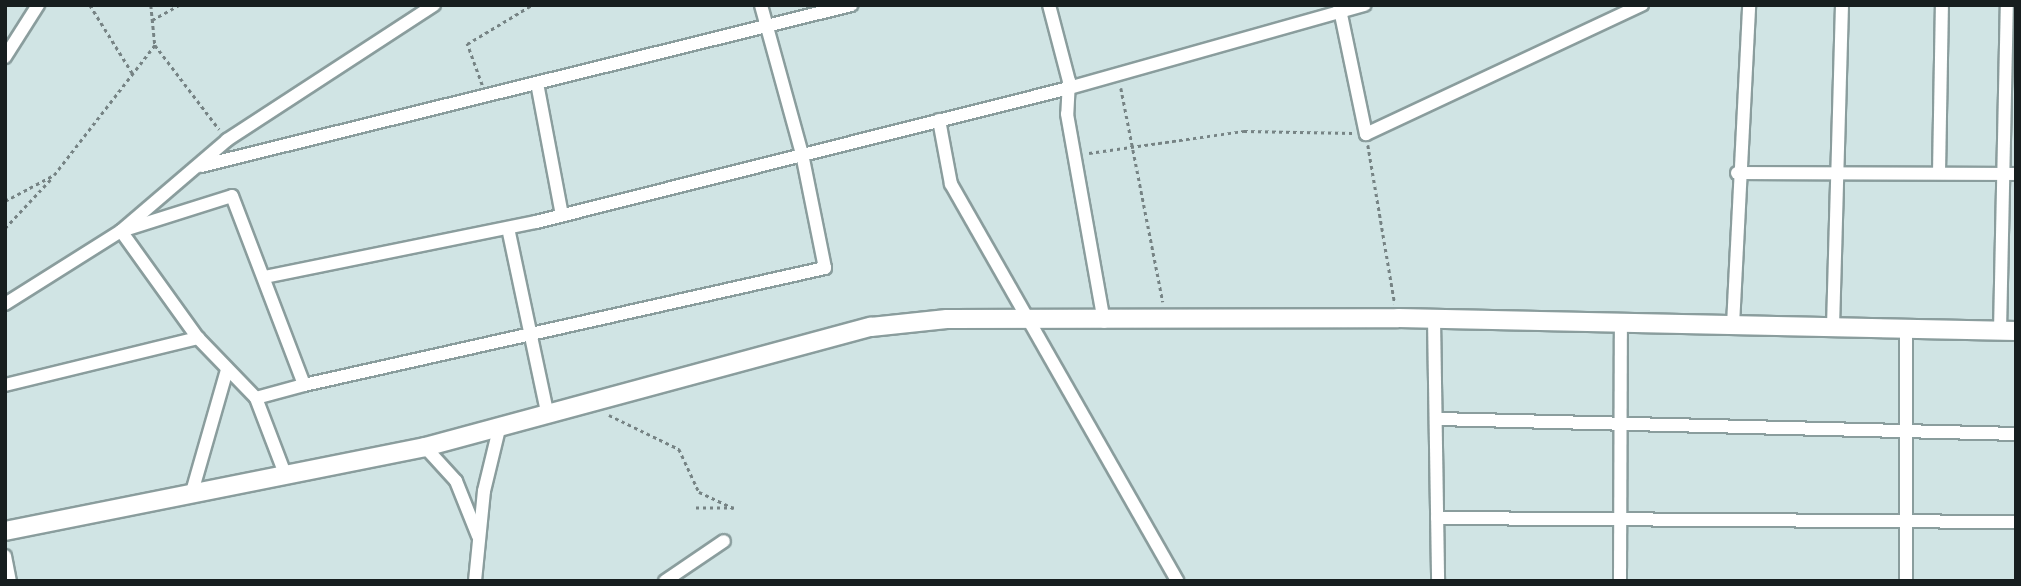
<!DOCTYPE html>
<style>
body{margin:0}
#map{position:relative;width:2021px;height:586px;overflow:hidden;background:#d0e4e4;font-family:Helvetica,sans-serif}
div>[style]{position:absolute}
.path>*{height:2.5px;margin-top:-1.25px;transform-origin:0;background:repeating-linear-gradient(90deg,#768384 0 3.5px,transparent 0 7px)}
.roads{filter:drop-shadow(2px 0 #8a9d9d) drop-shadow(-2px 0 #8a9d9d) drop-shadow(0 2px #8a9d9d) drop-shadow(0 -2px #8a9d9d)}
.street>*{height:12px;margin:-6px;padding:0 6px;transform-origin:6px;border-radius:6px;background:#fff}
.secondary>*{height:18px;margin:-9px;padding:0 9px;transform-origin:9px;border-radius:9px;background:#fff}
span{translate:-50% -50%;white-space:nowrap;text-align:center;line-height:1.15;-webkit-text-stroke:5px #fff;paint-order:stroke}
.frame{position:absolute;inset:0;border:7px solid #171e1f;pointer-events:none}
</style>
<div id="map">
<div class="path">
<div style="left:90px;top:5px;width:81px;rotate:58.1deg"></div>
<div style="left:151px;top:5px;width:40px;rotate:84.3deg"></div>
<div style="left:155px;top:45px;width:106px;rotate:52.7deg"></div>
<div style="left:152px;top:20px;width:31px;rotate:-29deg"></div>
<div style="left:482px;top:85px;width:44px;rotate:-110.1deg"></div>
<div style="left:467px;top:44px;width:76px;rotate:-31deg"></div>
<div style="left:1121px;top:88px;width:218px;rotate:78.9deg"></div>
<div style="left:1368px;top:145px;width:161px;rotate:80.4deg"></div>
<div style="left:1089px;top:153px;width:157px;rotate:-8.1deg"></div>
<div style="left:1244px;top:131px;width:109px;rotate:1.1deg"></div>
<div style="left:5px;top:201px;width:55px;rotate:-28deg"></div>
<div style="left:54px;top:175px;width:165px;rotate:-52.2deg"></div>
<div style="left:5px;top:228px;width:67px;rotate:-46.8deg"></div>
<div style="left:609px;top:415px;width:78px;rotate:25.9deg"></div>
<div style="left:679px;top:449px;width:47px;rotate:65.1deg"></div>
<div style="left:699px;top:492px;width:38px;rotate:25deg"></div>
<div style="left:734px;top:508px;width:38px;rotate:180deg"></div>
</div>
<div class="roads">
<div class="street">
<div style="left:1049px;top:5px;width:79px;rotate:75.3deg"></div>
<div style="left:1069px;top:81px;width:33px;rotate:93deg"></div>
<div style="left:1067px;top:114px;width:211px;rotate:79.9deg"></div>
<div style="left:1339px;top:5px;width:132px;rotate:78.2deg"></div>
<div style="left:1366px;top:134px;width:305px;rotate:-25.1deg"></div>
<div style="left:5px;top:57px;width:62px;rotate:-57.6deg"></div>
<div style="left:537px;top:83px;width:134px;rotate:79.3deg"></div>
<div style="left:939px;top:120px;width:65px;rotate:79.4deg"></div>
<div style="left:951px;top:184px;width:457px;rotate:60.3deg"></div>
<div style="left:201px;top:166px;width:670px;rotate:-13.91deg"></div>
<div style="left:1737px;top:173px;width:279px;rotate:0.2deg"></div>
<div style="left:1939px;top:173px;width:168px;rotate:-89deg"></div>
<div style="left:508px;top:228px;width:188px;rotate:78deg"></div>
<div style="left:121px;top:231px;width:116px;rotate:-17.5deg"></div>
<div style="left:232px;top:196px;width:202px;rotate:69.1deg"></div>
<div style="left:304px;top:385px;width:534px;rotate:-12.66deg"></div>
<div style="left:825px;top:268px;width:116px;rotate:-101.4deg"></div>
<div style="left:802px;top:154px;width:155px;rotate:-105.4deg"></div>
<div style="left:121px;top:231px;width:132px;rotate:54.3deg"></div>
<div style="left:198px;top:338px;width:83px;rotate:46deg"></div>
<div style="left:256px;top:398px;width:81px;rotate:69.1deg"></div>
<div style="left:265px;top:277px;width:277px;rotate:-11.5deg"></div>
<div style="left:536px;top:222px;width:550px;rotate:-14.11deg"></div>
<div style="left:1069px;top:88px;width:307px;rotate:-15.7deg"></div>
<div style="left:5px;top:304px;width:137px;rotate:-32.2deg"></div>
<div style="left:121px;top:231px;width:140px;rotate:-40.6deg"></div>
<div style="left:227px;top:140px;width:247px;rotate:-33.1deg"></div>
<div style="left:1434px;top:319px;width:262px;rotate:89.1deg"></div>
<div style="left:1733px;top:325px;width:320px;rotate:-87.1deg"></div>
<div style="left:1833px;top:327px;width:322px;rotate:-88.4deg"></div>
<div style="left:1906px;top:329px;width:252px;rotate:90deg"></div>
<div style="left:2000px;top:331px;width:326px;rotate:-88.8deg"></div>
<div style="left:5px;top:385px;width:199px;rotate:-13.7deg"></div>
<div style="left:256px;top:398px;width:50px;rotate:-15.2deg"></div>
<div style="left:1437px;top:419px;width:579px;rotate:1.48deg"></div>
<div style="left:425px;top:447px;width:46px;rotate:47.6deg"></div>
<div style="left:456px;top:481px;width:59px;rotate:68.2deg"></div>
<div style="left:192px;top:492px;width:127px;rotate:-74deg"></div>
<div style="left:1437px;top:518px;width:579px;rotate:0.4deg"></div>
<div style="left:5px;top:556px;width:25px;rotate:79deg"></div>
<div style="left:475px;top:581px;width:90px;rotate:-84.3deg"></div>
<div style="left:484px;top:491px;width:68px;rotate:-76.4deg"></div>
<div style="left:665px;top:581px;width:71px;rotate:-34.1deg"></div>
<div style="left:1620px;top:581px;width:258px;rotate:-89.8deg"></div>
</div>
<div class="secondary">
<div style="left:5px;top:531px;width:428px;rotate:-11.3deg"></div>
<div style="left:425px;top:447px;width:462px;rotate:-15.1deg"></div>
<div style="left:871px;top:327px;width:76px;rotate:-6deg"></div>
<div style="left:947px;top:319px;width:451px;rotate:-0.1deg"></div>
<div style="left:1398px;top:318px;width:618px;rotate:1.21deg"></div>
</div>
</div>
<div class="frame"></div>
</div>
